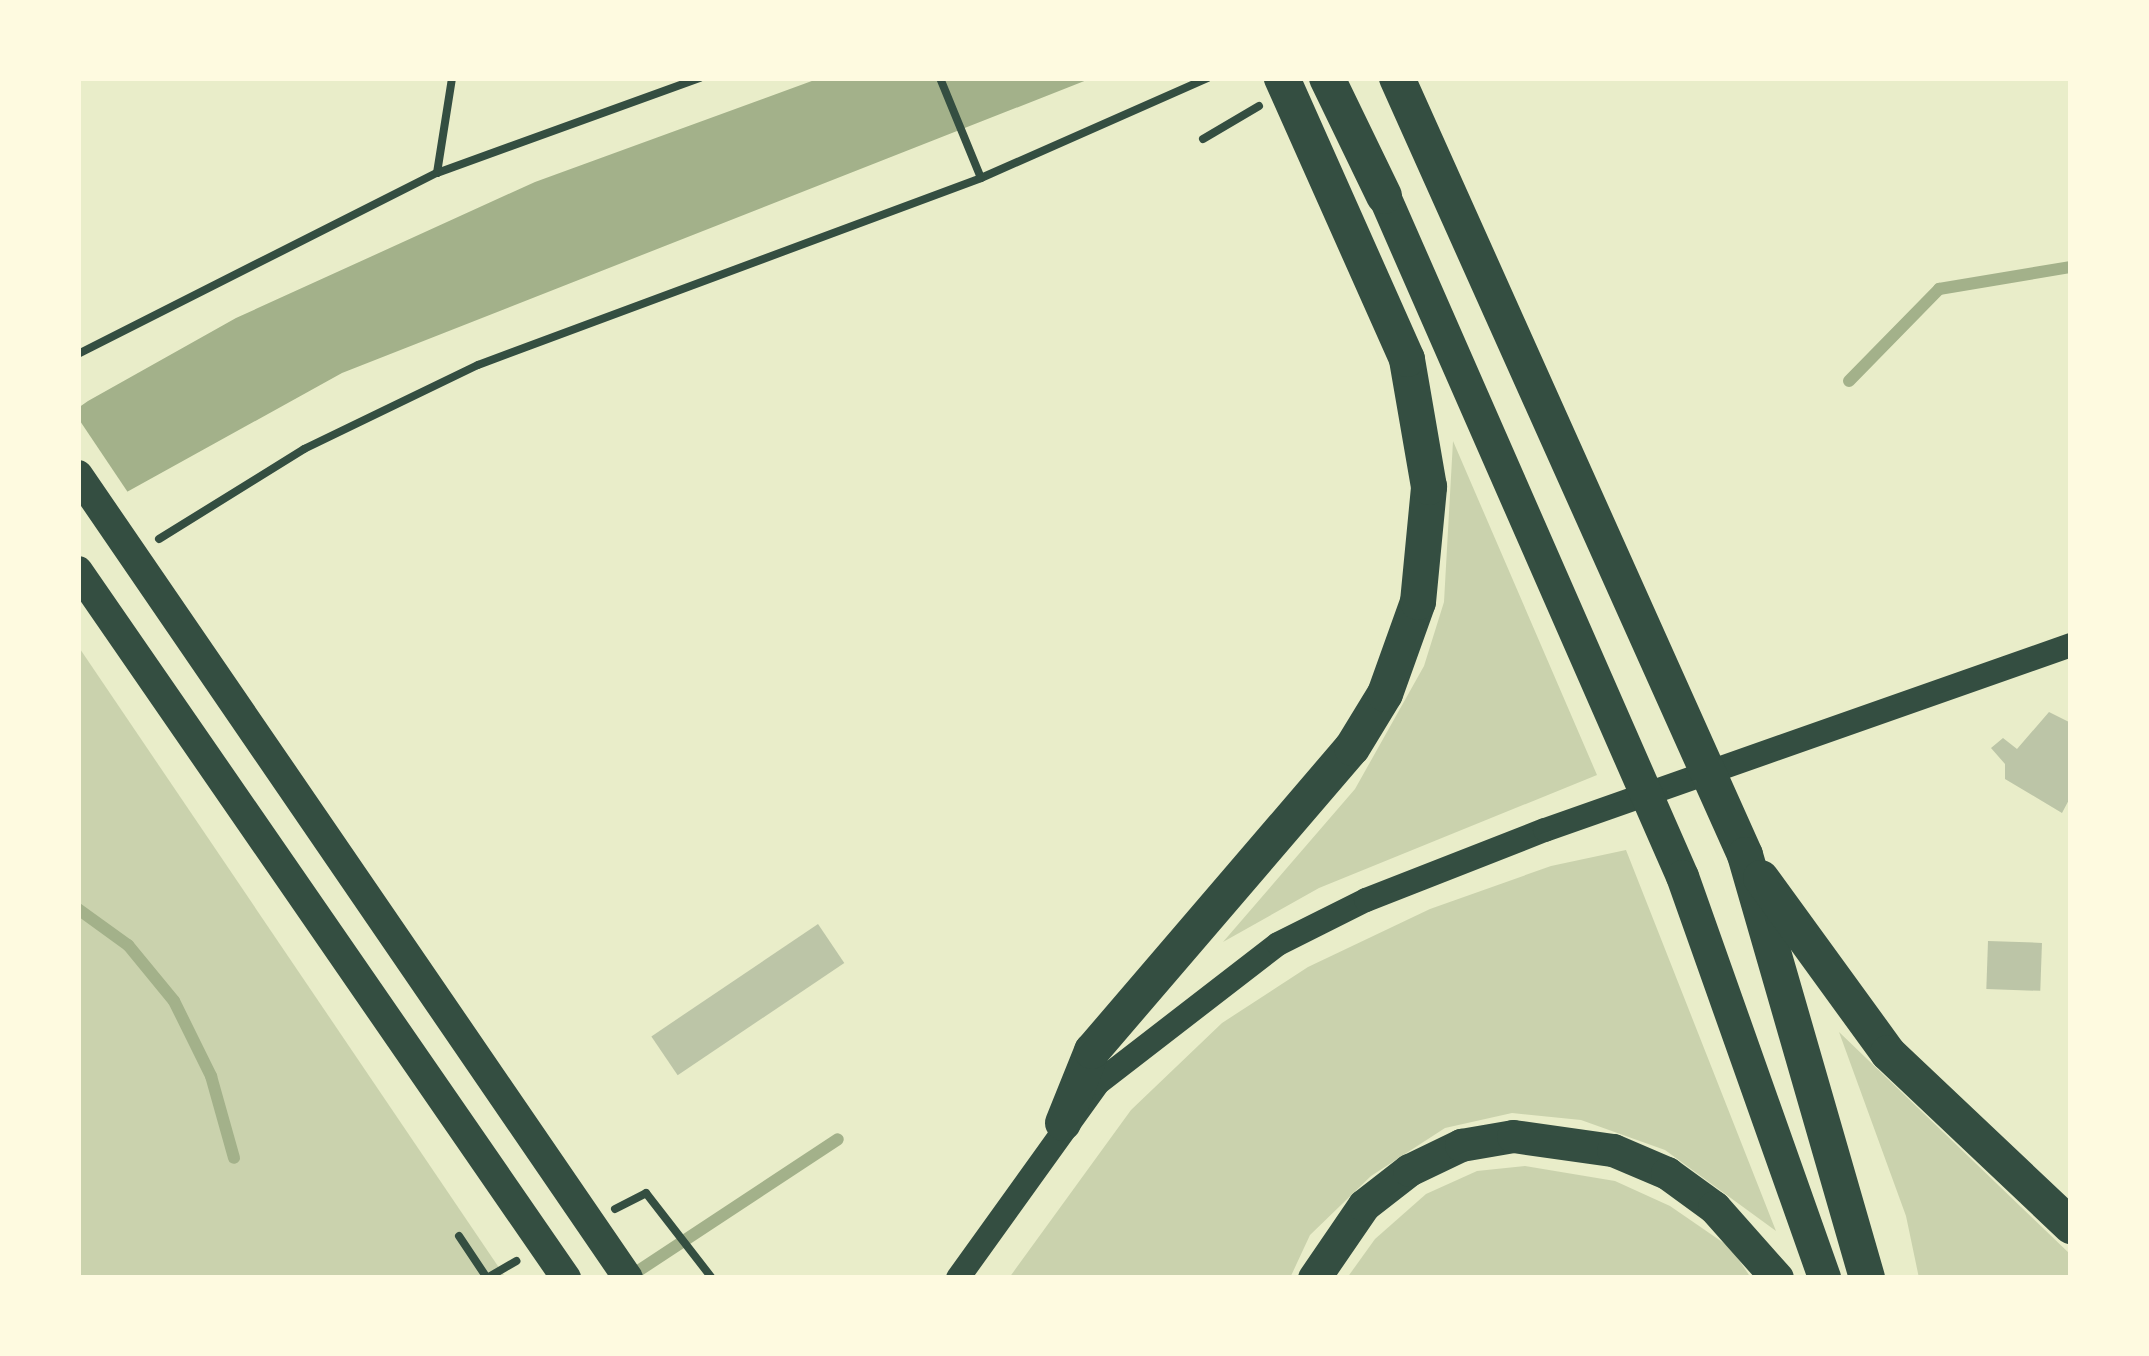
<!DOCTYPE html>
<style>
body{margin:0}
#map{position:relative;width:2149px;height:1356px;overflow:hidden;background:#e9edc9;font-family:Spectral,serif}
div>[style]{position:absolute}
.green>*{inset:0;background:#cad2ad}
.water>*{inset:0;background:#a3b18a}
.pier>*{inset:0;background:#e9edc9}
.stream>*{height:12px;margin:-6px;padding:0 6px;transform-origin:6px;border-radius:6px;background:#a3b18a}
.building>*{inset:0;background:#bcc5a7;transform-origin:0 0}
.path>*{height:8px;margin:-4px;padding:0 4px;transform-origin:4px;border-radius:4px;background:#344e41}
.secondary>*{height:24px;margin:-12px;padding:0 12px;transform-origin:12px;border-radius:12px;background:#344e41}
.primary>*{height:30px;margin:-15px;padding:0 15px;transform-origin:15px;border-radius:15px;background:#344e41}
.trunk>*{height:33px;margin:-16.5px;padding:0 16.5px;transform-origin:16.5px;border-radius:16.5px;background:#344e41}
.motorway>*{height:36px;margin:-18px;padding:0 18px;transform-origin:18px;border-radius:18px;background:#344e41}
span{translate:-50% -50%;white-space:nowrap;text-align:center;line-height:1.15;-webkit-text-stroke:12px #fefae0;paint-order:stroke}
.frame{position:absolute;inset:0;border:81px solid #fefae0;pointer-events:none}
</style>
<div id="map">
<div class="green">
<div style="clip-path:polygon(1453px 441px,1597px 775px,1319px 888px,1223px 942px,1355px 789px,1424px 666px,1444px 602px)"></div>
<div style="clip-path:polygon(78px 646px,506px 1278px,78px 1278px)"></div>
<div style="clip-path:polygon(1626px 850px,1776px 1231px,1665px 1150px,1581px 1120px,1512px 1113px,1445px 1128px,1371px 1176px,1310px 1235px,1290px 1278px,1009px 1278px,1131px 1110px,1222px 1023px,1308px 967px,1430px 909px,1551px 866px)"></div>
<div style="clip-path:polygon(1839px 1032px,2071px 1255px,2071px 1278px,1919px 1278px,1906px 1216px)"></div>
<div style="clip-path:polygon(1525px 1166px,1615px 1181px,1670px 1206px,1731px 1248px,1751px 1278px,1347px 1278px,1375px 1239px,1426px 1194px,1477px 1171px)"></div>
</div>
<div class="water">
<div style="clip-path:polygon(820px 78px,1092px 78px,342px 373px,78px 519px,78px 408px,88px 401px,236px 318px,535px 182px)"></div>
</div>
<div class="pier">
<div style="clip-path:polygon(78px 418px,131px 497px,78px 525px)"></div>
</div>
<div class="stream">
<div style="left:1849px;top:381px;width:129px;rotate:-45.6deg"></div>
<div style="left:1939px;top:289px;width:134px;rotate:-9.5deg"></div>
<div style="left:78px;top:909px;width:62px;rotate:35.8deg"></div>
<div style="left:128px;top:945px;width:72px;rotate:50.6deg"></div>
<div style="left:174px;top:1001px;width:84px;rotate:63.7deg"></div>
<div style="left:211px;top:1076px;width:85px;rotate:74.3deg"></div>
<div style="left:629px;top:1277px;width:250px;rotate:-33.4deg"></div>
</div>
<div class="building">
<div style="clip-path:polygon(2049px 712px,2071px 723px,2071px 796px,2062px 813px,2005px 779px,2005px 764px,1991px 748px,2003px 738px,2017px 749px)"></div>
<div style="left:818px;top:924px;width:47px;height:201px;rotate:56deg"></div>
<div style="left:1988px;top:941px;width:54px;height:48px;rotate:2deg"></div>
</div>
<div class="path">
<div style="left:940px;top:78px;width:108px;rotate:67.7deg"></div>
<div style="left:1203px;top:139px;width:65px;rotate:-30.5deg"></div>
<div style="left:437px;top:173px;width:96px;rotate:-81deg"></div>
<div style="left:78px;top:354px;width:402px;rotate:-26.8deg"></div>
<div style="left:437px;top:173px;width:280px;rotate:-19.9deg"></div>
<div style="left:159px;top:539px;width:171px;rotate:-31.8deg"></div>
<div style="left:304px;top:449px;width:193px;rotate:-25.8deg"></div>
<div style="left:478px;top:365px;width:537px;rotate:-20.39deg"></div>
<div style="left:981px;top:178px;width:248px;rotate:-23.8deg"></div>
<div style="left:615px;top:1209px;width:35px;rotate:-27deg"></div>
<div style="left:646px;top:1193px;width:108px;rotate:52.2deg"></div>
<div style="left:459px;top:1236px;width:50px;rotate:56.3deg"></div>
<div style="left:487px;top:1278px;width:34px;rotate:-30deg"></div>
</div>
<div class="secondary">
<div style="left:958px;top:1278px;width:240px;rotate:-54.3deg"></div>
<div style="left:1098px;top:1083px;width:227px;rotate:-37.7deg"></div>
<div style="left:1278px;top:944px;width:98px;rotate:-26.6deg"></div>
<div style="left:1366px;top:900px;width:192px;rotate:-21.4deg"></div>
<div style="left:1545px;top:830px;width:558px;rotate:-19.38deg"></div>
</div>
<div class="primary">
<div style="left:78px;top:475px;width:973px;rotate:55.59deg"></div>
<div style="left:78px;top:571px;width:859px;rotate:55.38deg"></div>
</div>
<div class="trunk">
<div style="left:1384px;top:196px;width:742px;rotate:66.34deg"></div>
<div style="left:1682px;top:876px;width:426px;rotate:70.5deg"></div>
<div style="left:1314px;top:1278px;width:88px;rotate:-55.6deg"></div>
<div style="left:1364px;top:1205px;width:57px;rotate:-37.9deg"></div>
<div style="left:1409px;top:1170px;width:58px;rotate:-25.7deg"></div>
<div style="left:1461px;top:1145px;width:53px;rotate:-9.8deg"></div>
<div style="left:1513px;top:1136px;width:101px;rotate:8deg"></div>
<div style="left:1613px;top:1150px;width:59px;rotate:23.1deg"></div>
<div style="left:1667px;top:1173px;width:58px;rotate:35.9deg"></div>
<div style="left:1714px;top:1207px;width:95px;rotate:48.4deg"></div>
</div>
<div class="motorway">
<div style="left:1327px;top:78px;width:131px;rotate:64.2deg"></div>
<div style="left:1397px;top:78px;width:851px;rotate:65.87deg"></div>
<div style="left:1745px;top:855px;width:440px;rotate:73.9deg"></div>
<div style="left:1761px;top:878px;width:216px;rotate:54deg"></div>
<div style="left:1888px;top:1053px;width:252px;rotate:43.4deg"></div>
<div style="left:1063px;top:1123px;width:78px;rotate:-68.1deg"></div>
<div style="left:1092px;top:1051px;width:399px;rotate:-49.4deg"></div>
<div style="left:1352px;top:748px;width:63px;rotate:-58.6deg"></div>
<div style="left:1385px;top:694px;width:98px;rotate:-70.3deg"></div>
<div style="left:1418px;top:602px;width:116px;rotate:-84.5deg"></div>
<div style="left:1429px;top:487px;width:130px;rotate:-99.8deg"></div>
<div style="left:1407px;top:359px;width:308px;rotate:-114deg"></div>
</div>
<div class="frame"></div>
</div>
